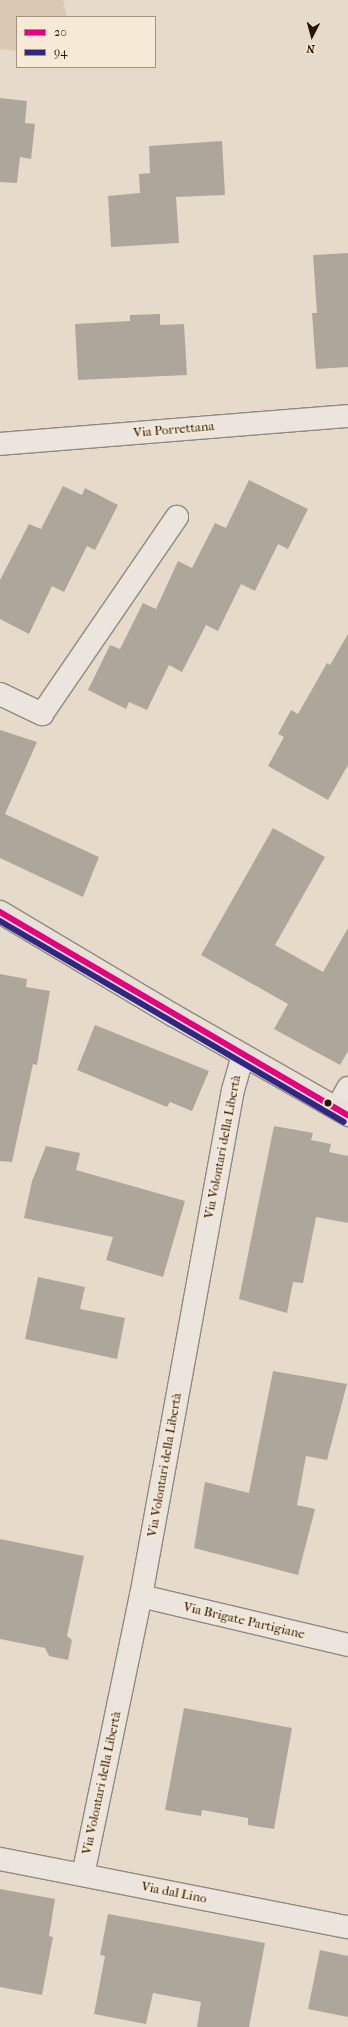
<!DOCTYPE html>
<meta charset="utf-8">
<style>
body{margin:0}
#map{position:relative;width:348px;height:2027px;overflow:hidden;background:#e6dbcb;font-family:"IM FELL French Canon",serif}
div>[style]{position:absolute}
.green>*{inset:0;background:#d9c9b3}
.building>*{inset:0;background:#afa69b}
.roads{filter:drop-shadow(1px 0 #91897e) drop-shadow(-1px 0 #91897e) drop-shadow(0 1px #91897e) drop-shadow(0 -1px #91897e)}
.minor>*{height:22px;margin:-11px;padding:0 11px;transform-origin:11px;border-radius:11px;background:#ebe5dd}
.major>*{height:22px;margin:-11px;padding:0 11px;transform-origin:11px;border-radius:11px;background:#e7e1d8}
.bus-1>*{height:6px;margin:-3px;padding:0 3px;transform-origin:3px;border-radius:3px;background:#e6007e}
.bus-2>*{height:6px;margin:-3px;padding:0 3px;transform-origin:3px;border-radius:3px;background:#312783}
.dots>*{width:11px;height:11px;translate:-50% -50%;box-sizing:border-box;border:2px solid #f6e9d6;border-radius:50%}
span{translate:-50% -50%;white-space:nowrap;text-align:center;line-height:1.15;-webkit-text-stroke:3.5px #f6e9d6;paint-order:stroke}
.street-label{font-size:13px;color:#261502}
.legend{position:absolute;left:16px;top:16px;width:140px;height:52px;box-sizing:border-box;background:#f6e9d6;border:1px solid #a39481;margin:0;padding:5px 7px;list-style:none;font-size:12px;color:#261502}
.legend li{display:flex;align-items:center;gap:8px;height:20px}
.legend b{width:20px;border:1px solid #a39481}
.north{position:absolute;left:292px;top:16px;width:40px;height:40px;-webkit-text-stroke:3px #f6e9d6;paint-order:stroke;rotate:186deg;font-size:11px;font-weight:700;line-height:16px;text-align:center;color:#261502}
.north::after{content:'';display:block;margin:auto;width:14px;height:18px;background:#261502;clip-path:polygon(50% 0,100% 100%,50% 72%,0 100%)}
</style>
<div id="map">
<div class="green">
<div style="clip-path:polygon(0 0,63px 0,67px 17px,17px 17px,17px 51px,0 49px)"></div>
</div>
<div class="building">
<div style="clip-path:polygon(0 98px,27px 101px,25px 123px,35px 124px,31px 159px,20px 157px,17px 183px,0 182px)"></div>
<div style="clip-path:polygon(222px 141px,225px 195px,176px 197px,179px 243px,111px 247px,108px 196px,140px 193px,139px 174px,150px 173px,149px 146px)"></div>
<div style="clip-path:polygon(348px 253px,348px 367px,316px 369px,312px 313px,317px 313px,313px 255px)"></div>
<div style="clip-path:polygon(160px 314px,160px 325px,184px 324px,187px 375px,78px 380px,75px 324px,130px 321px,130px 315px)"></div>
<div style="clip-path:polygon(249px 480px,308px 509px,288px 549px,278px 544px,255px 591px,241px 584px,218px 631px,206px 625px,182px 672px,169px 665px,147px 710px,129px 702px,126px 709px,88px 690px,110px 645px,120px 649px,143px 603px,156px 609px,178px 561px,192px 568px,215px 523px,226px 528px)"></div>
<div style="clip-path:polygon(63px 486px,82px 495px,85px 488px,118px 505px,95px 550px,87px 546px,64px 592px,52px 586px,29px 634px,0 619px,0 580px,29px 524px,41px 529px)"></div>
<div style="clip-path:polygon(348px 634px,348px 765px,328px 800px,268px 766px,284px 737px,278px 734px,291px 710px,298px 714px,327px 663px,330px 665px)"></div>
<div style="clip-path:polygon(0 730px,37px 742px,5px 814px,99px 857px,83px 897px,0 858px)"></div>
<div style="clip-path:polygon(273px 828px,325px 857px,275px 945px,323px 972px,348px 928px,348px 1051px,340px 1065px,274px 1029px,288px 1004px,201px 955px)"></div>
<div style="clip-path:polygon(0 974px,27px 979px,26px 987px,50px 991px,37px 1065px,33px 1064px,12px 1162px,0 1161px)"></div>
<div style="clip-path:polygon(95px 1025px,209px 1071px,192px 1111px,170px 1102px,167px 1107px,77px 1070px)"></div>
<div style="clip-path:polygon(274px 1126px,313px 1133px,311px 1140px,331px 1144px,329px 1152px,348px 1156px,348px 1223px,316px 1217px,303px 1283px,293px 1282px,287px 1313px,239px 1299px)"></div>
<div style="clip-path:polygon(46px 1146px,80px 1153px,76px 1170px,185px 1201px,163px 1277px,106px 1260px,113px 1237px,24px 1218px,32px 1181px)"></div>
<div style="clip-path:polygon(38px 1277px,85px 1287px,80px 1309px,125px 1318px,117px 1359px,25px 1339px)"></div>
<div style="clip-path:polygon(273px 1371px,347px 1384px,327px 1460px,306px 1456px,297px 1505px,315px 1509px,298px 1575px,194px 1548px,205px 1482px,249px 1493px)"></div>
<div style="clip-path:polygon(0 1539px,84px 1556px,67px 1636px,72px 1640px,68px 1660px,49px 1656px,45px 1648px,0 1639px)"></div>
<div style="clip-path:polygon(184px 1708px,292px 1728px,274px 1829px,248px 1825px,248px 1818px,202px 1810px,201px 1816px,165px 1810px)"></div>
<div style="clip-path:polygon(0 1889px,55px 1899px,49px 1936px,53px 1937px,42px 1995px,0 1987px)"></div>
<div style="clip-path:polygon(108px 1914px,265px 1943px,249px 2027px,197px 2027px,201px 2002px,153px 1993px,146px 2024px,94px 2014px,105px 1956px,100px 1955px)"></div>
<div style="clip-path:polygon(320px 1950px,348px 1956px,348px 2017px,308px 2009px)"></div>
</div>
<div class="roads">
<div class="minor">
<div style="left:0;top:444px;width:349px;rotate:-4.6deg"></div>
<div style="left:0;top:694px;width:47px;rotate:25.5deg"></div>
<div style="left:42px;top:714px;width:239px;rotate:-55.6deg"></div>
<div style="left:337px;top:1108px;width:23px;rotate:-61deg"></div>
<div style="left:141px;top:1596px;width:213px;rotate:13.3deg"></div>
<div style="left:0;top:1859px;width:355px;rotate:11.1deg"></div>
<div style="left:83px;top:1875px;width:285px;rotate:-78.3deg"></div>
<div style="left:141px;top:1596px;width:514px;rotate:-79.7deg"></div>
<div style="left:233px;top:1090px;width:36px;rotate:-74deg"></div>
</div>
<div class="major">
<div style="left:0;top:912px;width:201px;rotate:30.8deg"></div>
<div style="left:173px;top:1015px;width:202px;rotate:29.7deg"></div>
</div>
</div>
<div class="bus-1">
<div style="left:0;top:912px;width:403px;rotate:30.3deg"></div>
</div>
<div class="bus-2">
<div style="left:0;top:921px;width:398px;rotate:30.3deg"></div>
</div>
<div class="dots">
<div style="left:328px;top:1103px;background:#261502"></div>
</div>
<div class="street-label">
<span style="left:174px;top:430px;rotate:-5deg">Via Porrettana</span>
<span style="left:223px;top:1147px;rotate:-79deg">Via Volontari della Libertà</span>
<span style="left:165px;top:1465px;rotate:-80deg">Via Volontari della Libertà</span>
<span style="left:244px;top:1621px;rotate:13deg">Via Brigate Partigiane</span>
<span style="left:102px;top:1783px;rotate:-78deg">Via Volontari della Libertà</span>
<span style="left:174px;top:1893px;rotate:11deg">Via dal Lino</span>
</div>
<ul class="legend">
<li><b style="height:5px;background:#e6007e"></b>20</li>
<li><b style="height:5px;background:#312783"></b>94</li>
</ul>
<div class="north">N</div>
</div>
